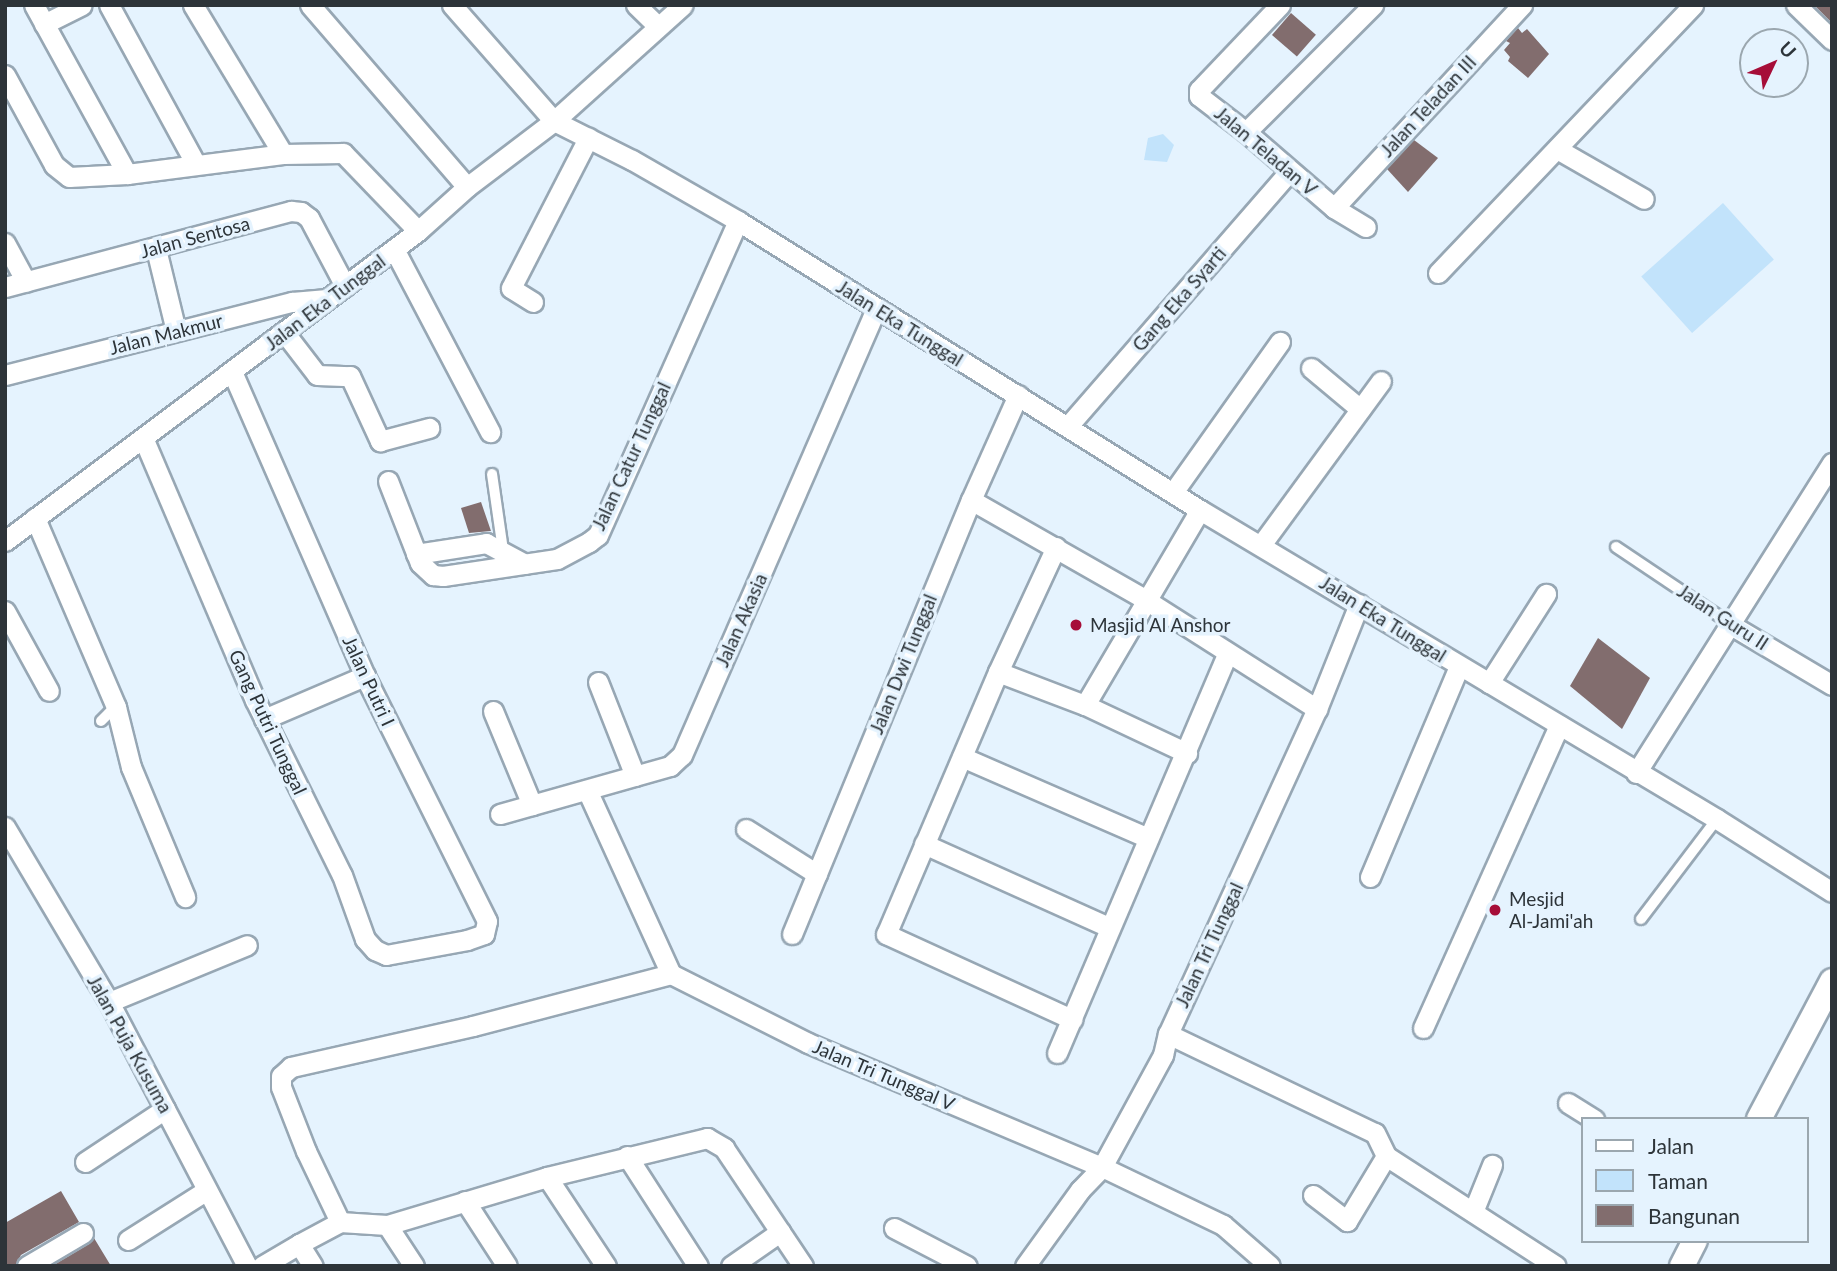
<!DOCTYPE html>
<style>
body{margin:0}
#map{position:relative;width:1837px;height:1271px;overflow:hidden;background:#e5f3fe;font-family:Lato,sans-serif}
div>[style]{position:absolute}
.green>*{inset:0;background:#c2e3fb;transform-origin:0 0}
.building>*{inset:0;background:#826d6e;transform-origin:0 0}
.roads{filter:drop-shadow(2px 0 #97a7b4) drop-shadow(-2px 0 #97a7b4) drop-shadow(0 2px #97a7b4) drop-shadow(0 -2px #97a7b4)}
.service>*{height:10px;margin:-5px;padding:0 5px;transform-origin:5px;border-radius:5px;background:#fff}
.minor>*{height:19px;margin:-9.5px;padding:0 9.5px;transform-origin:9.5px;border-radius:9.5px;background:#fff}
.tertiary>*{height:24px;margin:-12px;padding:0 12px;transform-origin:12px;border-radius:12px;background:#fff}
.dots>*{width:19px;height:19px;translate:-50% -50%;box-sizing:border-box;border:4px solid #e5f3fe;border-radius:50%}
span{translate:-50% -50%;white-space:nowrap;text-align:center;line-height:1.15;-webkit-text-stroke:7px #e5f3fe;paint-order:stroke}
.street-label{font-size:19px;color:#2d3439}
.poi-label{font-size:19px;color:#2d3439}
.left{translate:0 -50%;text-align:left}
.frame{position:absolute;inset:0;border:7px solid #2d3439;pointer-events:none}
.legend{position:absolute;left:1581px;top:1117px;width:228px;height:126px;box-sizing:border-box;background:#e5f3fe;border:2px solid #9ba7af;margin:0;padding:9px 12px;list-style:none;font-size:21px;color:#2d3439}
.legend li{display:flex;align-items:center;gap:14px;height:35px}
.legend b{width:35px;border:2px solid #9ba7af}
.north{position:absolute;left:1739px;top:28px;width:70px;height:70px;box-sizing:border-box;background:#e5f3fe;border:2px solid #9ba7af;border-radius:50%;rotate:46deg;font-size:19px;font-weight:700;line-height:28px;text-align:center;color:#2d3439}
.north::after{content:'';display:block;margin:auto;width:24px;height:32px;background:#a60d38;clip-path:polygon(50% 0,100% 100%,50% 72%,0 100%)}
</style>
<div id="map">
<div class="green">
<div style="clip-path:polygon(1163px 134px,1174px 145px,1167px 162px,1144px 160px,1148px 138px)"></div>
<div style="left:1723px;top:203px;width:76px;height:110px;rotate:48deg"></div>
</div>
<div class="building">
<div style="clip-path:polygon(1814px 5px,1832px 5px,1832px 23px)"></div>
<div style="left:1291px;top:13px;width:33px;height:29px;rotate:41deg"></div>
<div style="clip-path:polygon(1518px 28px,1522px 33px,1527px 29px,1549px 54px,1528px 78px,1508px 61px,1510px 57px,1504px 50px,1510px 43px,1506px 41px)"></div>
<div style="clip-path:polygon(1414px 140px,1438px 158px,1408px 192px,1387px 169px)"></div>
<div style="clip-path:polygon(481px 502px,491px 531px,469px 533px,461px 508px)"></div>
<div style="clip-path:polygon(1598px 638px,1650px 678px,1622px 729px,1570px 686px)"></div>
<div style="clip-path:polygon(61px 1191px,79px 1222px,21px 1255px,15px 1266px,5px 1266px,5px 1223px)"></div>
<div style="clip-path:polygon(94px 1238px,111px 1266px,52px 1266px,89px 1244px)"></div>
</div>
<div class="roads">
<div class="service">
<div style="left:492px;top:474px;width:77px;rotate:81.8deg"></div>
<div style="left:1616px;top:547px;width:138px;rotate:33.8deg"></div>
<div style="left:101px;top:721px;width:20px;rotate:-45deg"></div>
<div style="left:1641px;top:919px;width:126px;rotate:-52.8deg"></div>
</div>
<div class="minor">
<div style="left:34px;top:5px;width:193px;rotate:61.2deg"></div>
<div style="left:109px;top:5px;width:180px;rotate:61.4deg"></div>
<div style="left:193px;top:5px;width:174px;rotate:58.9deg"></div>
<div style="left:310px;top:5px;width:240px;rotate:49.2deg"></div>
<div style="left:452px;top:5px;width:154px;rotate:48.7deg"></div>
<div style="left:554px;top:121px;width:87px;rotate:26.6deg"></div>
<div style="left:632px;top:160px;width:122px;rotate:29.9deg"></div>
<div style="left:738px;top:221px;width:545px;rotate:32.03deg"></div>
<div style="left:1200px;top:510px;width:602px;rotate:30.87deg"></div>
<div style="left:1717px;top:819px;width:136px;rotate:32.4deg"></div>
<div style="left:636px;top:5px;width:30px;rotate:44deg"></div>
<div style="left:1280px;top:5px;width:117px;rotate:133.6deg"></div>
<div style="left:1199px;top:90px;width:6px;rotate:90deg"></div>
<div style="left:1199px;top:96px;width:59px;rotate:37.5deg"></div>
<div style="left:1246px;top:132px;width:116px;rotate:40.8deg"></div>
<div style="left:1334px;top:208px;width:37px;rotate:31deg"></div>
<div style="left:1796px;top:5px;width:50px;rotate:44.2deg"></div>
<div style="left:44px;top:24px;width:42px;rotate:-26.6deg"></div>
<div style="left:5px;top:75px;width:102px;rotate:61.4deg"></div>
<div style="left:54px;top:165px;width:19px;rotate:39deg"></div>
<div style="left:69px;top:177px;width:58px;rotate:-3deg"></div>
<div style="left:127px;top:174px;width:157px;rotate:-7.3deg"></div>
<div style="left:283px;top:154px;width:60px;rotate:-1deg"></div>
<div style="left:343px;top:153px;width:108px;rotate:46.1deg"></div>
<div style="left:1246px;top:132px;width:180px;rotate:-45deg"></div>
<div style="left:1557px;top:149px;width:100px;rotate:29.9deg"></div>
<div style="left:1334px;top:208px;width:277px;rotate:-47.2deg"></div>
<div style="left:5px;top:243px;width:44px;rotate:61.7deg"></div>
<div style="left:156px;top:249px;width:84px;rotate:76.3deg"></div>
<div style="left:394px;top:249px;width:207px;rotate:62.3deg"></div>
<div style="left:1438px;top:273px;width:370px;rotate:-46.4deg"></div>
<div style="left:5px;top:287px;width:296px;rotate:-14.9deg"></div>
<div style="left:291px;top:211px;width:10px;rotate:6deg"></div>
<div style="left:301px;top:212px;width:10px;rotate:37deg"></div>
<div style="left:309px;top:218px;width:77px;rotate:62.1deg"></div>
<div style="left:533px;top:302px;width:26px;rotate:-148deg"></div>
<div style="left:511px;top:288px;width:169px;rotate:-62.8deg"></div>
<div style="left:284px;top:332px;width:54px;rotate:52.5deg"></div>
<div style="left:317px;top:375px;width:33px;rotate:2deg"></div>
<div style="left:350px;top:376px;width:72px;rotate:65.2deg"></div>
<div style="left:380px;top:441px;width:51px;rotate:-14.9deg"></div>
<div style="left:1311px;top:368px;width:64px;rotate:39.9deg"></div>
<div style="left:5px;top:375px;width:296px;rotate:-14.3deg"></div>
<div style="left:292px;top:302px;width:35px;rotate:-5deg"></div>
<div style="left:1068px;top:426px;width:338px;rotate:-49deg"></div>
<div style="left:144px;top:440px;width:283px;rotate:66.9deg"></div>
<div style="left:255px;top:700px;width:195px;rotate:63.6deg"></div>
<div style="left:342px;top:875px;width:68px;rotate:70.2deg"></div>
<div style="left:365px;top:939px;width:15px;rotate:48deg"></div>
<div style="left:375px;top:950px;width:12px;rotate:24deg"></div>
<div style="left:386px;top:955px;width:82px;rotate:-10.5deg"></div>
<div style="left:467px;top:940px;width:18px;rotate:-19deg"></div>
<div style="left:484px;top:934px;width:13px;rotate:-77deg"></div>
<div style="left:487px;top:921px;width:274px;rotate:-116.5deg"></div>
<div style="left:365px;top:676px;width:332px;rotate:-113.6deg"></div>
<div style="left:388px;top:481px;width:88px;rotate:68.7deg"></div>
<div style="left:420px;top:563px;width:18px;rotate:43deg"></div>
<div style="left:433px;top:575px;width:10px;rotate:6deg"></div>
<div style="left:443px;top:576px;width:115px;rotate:-8.5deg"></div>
<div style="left:557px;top:559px;width:36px;rotate:-28deg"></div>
<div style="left:589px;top:542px;width:11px;rotate:-38deg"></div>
<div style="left:598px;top:535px;width:344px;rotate:-66deg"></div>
<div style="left:1174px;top:491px;width:183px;rotate:-54.6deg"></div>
<div style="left:971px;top:500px;width:202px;rotate:29.7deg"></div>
<div style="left:1146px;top:600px;width:203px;rotate:32.5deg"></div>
<div style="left:35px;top:518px;width:206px;rotate:66.8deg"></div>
<div style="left:116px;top:707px;width:62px;rotate:76deg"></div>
<div style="left:131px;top:767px;width:141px;rotate:67.4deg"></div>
<div style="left:5px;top:541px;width:516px;rotate:-36.89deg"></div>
<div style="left:418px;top:231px;width:66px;rotate:-41.9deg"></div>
<div style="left:467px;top:187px;width:109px;rotate:-37.2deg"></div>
<div style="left:554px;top:121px;width:173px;rotate:-42deg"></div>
<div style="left:1261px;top:545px;width:203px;rotate:-53.8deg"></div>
<div style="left:1056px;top:547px;width:138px;rotate:114.9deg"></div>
<div style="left:998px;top:672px;width:285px;rotate:113.1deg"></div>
<div style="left:886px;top:934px;width:205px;rotate:24.6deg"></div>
<div style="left:416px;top:554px;width:71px;rotate:-8.9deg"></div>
<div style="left:486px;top:543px;width:44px;rotate:28.3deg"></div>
<div style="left:5px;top:611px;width:91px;rotate:61.2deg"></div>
<div style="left:1731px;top:625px;width:117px;rotate:30.7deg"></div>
<div style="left:998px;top:672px;width:93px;rotate:20.8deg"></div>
<div style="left:1085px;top:705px;width:113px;rotate:25.2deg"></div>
<div style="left:598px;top:682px;width:101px;rotate:68.5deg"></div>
<div style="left:1489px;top:683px;width:106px;rotate:-57.4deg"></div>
<div style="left:1085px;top:705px;width:226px;rotate:-59.5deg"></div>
<div style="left:493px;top:711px;width:102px;rotate:67.5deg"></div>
<div style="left:264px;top:719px;width:110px;rotate:-23.1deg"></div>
<div style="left:962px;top:757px;width:203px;rotate:23.5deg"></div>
<div style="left:1636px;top:773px;width:367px;rotate:-57.7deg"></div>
<div style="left:587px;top:790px;width:202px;rotate:65.5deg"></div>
<div style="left:671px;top:974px;width:205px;rotate:165.3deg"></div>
<div style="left:473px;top:1026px;width:187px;rotate:167.3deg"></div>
<div style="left:291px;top:1067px;width:13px;rotate:138deg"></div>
<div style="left:281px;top:1076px;width:11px;rotate:90deg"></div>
<div style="left:281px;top:1087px;width:69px;rotate:68.7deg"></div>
<div style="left:306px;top:1151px;width:79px;rotate:64.4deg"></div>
<div style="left:340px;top:1222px;width:47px;rotate:3.7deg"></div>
<div style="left:387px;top:1225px;width:167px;rotate:-16.7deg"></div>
<div style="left:547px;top:1177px;width:165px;rotate:-13.7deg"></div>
<div style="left:707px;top:1138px;width:20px;rotate:30deg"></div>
<div style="left:724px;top:1148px;width:142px;rotate:56.2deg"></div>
<div style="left:500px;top:814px;width:177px;rotate:-15.8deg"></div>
<div style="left:670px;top:766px;width:16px;rotate:-43deg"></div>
<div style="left:682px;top:755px;width:486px;rotate:-66.5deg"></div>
<div style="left:5px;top:827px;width:204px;rotate:59.3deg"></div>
<div style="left:109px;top:1002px;width:298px;rotate:62.4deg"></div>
<div style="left:746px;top:829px;width:84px;rotate:32.4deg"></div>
<div style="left:924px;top:844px;width:203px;rotate:24.2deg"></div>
<div style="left:1370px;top:877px;width:229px;rotate:-67.1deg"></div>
<div style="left:792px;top:934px;width:469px;rotate:-67.6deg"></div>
<div style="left:971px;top:500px;width:115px;rotate:-65.9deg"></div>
<div style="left:671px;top:974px;width:153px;rotate:26.7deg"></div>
<div style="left:808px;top:1043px;width:319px;rotate:22.9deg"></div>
<div style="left:1102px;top:1167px;width:134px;rotate:25.6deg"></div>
<div style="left:1223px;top:1225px;width:62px;rotate:41.1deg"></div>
<div style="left:109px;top:1002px;width:149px;rotate:-22.4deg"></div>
<div style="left:1423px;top:1028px;width:332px;rotate:-65.8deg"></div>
<div style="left:1168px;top:1034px;width:229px;rotate:25.6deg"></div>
<div style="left:1375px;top:1133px;width:25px;rotate:64deg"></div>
<div style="left:1386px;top:1156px;width:202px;rotate:32.9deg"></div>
<div style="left:1057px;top:1053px;width:433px;rotate:-66.9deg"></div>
<div style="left:1568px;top:1103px;width:31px;rotate:32deg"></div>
<div style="left:627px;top:1156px;width:131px;rotate:57.2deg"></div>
<div style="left:85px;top:1162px;width:96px;rotate:-33.5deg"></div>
<div style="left:547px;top:1177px;width:107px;rotate:56.5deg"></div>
<div style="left:1313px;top:1195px;width:43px;rotate:37.4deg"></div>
<div style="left:1347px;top:1221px;width:76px;rotate:-59deg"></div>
<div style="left:465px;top:1201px;width:77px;rotate:57.1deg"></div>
<div style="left:1473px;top:1212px;width:51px;rotate:-68deg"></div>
<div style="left:387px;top:1225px;width:49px;rotate:56.6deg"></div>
<div style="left:894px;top:1228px;width:82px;rotate:27.5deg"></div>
<div style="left:128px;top:1240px;width:93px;rotate:-32.3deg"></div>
<div style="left:299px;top:1244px;width:47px;rotate:-28.2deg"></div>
<div style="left:27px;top:1266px;width:65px;rotate:-30.5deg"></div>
<div style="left:262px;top:1266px;width:43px;rotate:-30.7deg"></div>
<div style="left:299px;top:1244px;width:26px;rotate:58deg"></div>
<div style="left:731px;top:1266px;width:60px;rotate:-34.8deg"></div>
<div style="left:1025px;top:1266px;width:94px;rotate:-54.1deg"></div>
<div style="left:1080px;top:1190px;width:32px;rotate:-46deg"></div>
<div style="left:1102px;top:1167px;width:128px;rotate:-61.4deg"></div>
<div style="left:1163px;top:1055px;width:22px;rotate:-77deg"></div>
<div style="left:1168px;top:1034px;width:358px;rotate:-65.4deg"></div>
<div style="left:1317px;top:709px;width:113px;rotate:-68.2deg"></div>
</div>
<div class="tertiary">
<div style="left:1759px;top:1119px;width:156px;rotate:-62.1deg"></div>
<div style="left:1682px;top:1266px;width:28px;rotate:-63deg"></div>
</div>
</div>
<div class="dots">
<div style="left:1076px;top:625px;background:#a60d38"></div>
<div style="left:1495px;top:910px;background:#a60d38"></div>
</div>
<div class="street-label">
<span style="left:1428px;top:106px;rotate:-47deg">Jalan Teladan III</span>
<span style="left:1266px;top:151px;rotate:40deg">Jalan Teladan V</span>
<span style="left:195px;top:237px;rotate:-15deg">Jalan Sentosa</span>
<span style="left:1179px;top:299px;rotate:-49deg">Gang Eka Syarti</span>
<span style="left:325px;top:302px;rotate:-37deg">Jalan Eka Tunggal</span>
<span style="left:900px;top:323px;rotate:32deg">Jalan Eka Tunggal</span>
<span style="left:166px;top:334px;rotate:-14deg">Jalan Makmur</span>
<span style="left:631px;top:456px;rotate:-65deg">Jalan Catur Tunggal</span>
<span style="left:1723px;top:617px;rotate:33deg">Jalan Guru II</span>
<span style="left:1383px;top:619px;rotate:32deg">Jalan Eka Tunggal</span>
<span style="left:741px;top:620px;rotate:-66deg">Jalan Akasia</span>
<span style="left:903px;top:664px;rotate:-68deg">Jalan Dwi Tunggal</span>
<span style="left:369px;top:681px;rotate:65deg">Jalan Putri I</span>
<span style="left:268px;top:722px;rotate:65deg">Gang Putri Tunggal</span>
<span style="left:1209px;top:945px;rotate:-65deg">Jalan Tri Tunggal</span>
<span style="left:130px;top:1044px;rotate:61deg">Jalan Puja Kusuma</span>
<span style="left:884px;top:1075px;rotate:23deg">Jalan Tri Tunggal V</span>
</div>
<div class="poi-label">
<span class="left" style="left:1090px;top:625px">Masjid Al Anshor</span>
<span class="left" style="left:1509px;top:910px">Mesjid<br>Al-Jami'ah</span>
</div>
<div class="frame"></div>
<ul class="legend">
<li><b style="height:9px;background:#fff"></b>Jalan</li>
<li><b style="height:19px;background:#c2e3fb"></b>Taman</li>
<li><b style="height:19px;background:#826d6e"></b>Bangunan</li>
</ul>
<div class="north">U</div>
</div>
